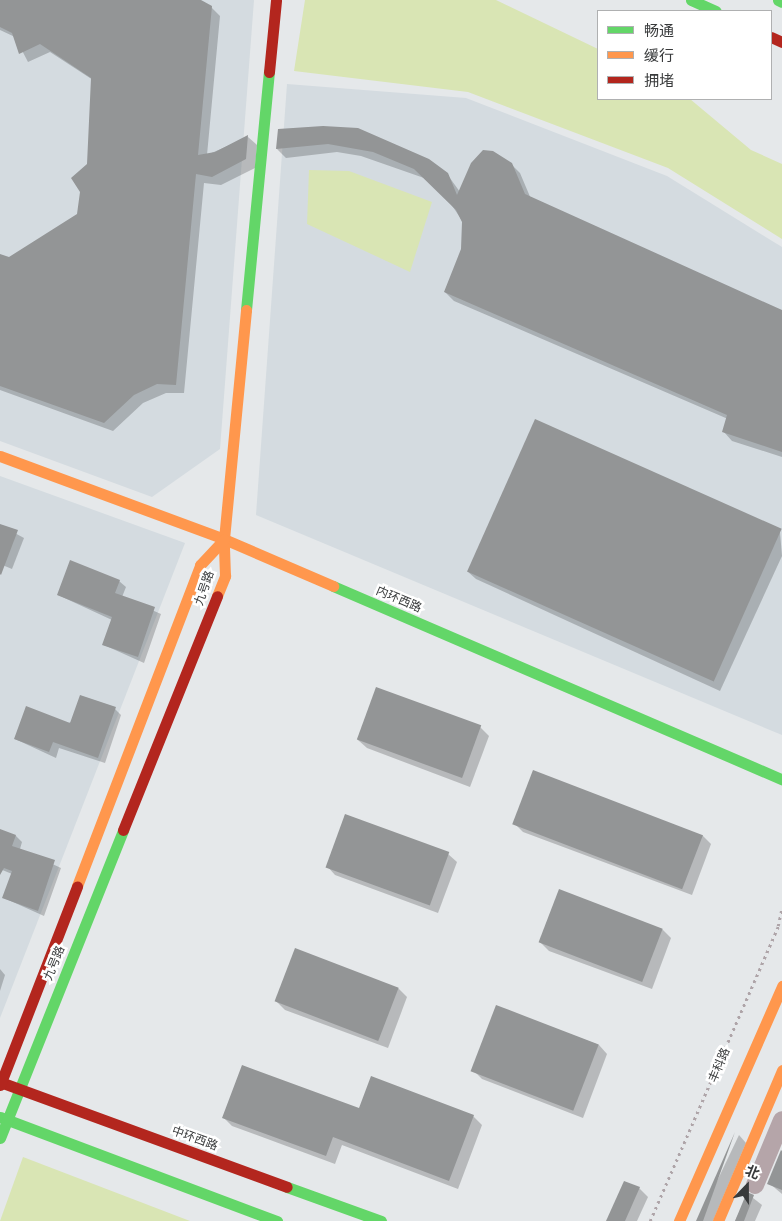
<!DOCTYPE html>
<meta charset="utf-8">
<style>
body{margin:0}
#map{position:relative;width:782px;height:1221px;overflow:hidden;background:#e5e8ea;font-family:Commissioner,"Noto Sans SC",sans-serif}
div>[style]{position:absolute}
.built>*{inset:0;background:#d4dbe0}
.green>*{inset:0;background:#d9e5b4}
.shadow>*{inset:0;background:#0003}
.building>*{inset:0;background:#939596;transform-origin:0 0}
.path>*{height:2.5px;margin-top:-1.25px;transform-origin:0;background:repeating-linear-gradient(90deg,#aea4a8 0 2.5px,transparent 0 6.5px)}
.street>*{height:18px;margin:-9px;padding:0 9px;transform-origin:9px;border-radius:9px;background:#b5a5a9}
.fast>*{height:11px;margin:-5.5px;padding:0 5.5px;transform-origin:5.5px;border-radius:5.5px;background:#63d668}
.slow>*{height:11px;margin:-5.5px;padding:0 5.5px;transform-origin:5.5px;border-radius:5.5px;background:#ff974d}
.jam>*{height:11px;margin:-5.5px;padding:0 5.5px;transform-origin:5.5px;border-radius:5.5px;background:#b3261e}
span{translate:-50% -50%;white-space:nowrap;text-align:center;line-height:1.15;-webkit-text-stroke:5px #fff;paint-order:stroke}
.street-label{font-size:12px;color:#383a3b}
.legend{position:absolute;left:597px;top:10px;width:175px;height:90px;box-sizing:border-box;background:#fff;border:1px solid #afb0b1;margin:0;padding:6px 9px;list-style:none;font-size:15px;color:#383a3b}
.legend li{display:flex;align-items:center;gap:10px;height:25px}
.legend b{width:25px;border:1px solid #afb0b1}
.north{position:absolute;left:722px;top:1161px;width:50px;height:50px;-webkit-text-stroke:4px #fff;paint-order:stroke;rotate:22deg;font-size:14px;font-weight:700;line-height:20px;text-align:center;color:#383a3b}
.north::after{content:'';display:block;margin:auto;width:18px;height:22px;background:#383a3b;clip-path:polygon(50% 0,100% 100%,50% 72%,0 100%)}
</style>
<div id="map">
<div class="built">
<div style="clip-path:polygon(0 0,254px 0,220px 449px,152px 497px,0 441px)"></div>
<div style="clip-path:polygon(287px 84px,466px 98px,667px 176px,782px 247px,782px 735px,256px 515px)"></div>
<div style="clip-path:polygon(0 476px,185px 543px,0 1018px)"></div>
</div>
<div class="green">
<div style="clip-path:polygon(305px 0,496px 0,598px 49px,598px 99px,690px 99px,751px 150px,782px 164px,782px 239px,668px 168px,468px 92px,294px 71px)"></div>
<div style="clip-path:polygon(309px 170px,349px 171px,432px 202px,410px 272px,307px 224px)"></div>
<div style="clip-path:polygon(23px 1157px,190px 1221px,0 1221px)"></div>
</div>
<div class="shadow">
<div style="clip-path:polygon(0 0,198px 0,211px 7px,220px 16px,207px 155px,248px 137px,257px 145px,255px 168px,221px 185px,204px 183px,184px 393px,166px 393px,143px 403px,113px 431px,0 390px,0 255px,9px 258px,79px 215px,88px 164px,93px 80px,50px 52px,28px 62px,15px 37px,0 30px)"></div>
<div style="clip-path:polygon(357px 129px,447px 174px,460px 192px,511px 164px,520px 173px,531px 199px,782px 311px,782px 457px,732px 441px,724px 432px,728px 419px,454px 301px,445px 292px,462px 249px,463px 222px,447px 198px,424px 178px,361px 156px,337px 152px,286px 158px,277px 149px,279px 130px)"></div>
<div style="clip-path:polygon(0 525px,24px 538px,12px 569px,0 564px)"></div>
<div style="clip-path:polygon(780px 532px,782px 556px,720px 691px,476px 579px,467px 571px)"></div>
<div style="clip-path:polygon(119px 581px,126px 587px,122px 597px,161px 614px,144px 663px,104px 645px,112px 620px,58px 595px)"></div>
<div style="clip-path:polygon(115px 709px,121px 715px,105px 763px,59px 748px,56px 758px,15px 739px)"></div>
<div style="clip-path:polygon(480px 727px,489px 736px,470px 787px,367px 748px,358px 740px)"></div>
<div style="clip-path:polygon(346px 815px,448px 854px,457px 862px,438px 913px,335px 875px,327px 866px)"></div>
<div style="clip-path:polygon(514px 823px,702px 835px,711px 844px,692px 895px,523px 832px)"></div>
<div style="clip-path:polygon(0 830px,16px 836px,22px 842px,20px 849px,61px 868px,44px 916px,4px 898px,12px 874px,0 869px)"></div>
<div style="clip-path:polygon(662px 929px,671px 938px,652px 989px,549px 951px,540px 942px)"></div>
<div style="clip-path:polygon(0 969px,5px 975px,0 991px)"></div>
<div style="clip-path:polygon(398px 988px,407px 997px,388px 1048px,285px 1010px,276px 1001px)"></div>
<div style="clip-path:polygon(497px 1007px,599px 1045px,607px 1054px,583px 1118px,482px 1079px,473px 1070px)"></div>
<div style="clip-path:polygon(473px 1116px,482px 1125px,458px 1189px,342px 1145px,335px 1164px,232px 1126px,223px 1117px)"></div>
<div style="clip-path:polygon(739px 1135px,746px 1143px,713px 1221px,698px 1221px)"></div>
<div style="clip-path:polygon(782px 1152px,782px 1194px,769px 1183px)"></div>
<div style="clip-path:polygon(639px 1188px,648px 1197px,637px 1221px,608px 1221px)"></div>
<div style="clip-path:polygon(748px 1194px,762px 1205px,755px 1221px,735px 1221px)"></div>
</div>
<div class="building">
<div style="clip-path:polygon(0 0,201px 0,212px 6px,198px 155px,215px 152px,248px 135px,246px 159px,212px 177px,196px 174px,176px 385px,157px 384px,134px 395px,104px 423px,0 386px,0 254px,9px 257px,77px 214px,80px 192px,71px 178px,87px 164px,91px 78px,40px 44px,19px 54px,12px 33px,0 27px)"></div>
<div style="clip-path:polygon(323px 126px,358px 128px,429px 159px,448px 173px,457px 195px,471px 163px,483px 150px,493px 151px,512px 163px,525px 194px,782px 310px,782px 452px,722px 432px,727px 415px,444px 292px,461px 249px,462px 222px,456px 210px,414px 169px,373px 152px,328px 144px,276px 149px,278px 129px)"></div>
<div style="left:535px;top:419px;width:270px;height:167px;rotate:24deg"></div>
<div style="clip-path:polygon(0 524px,18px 530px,1px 575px,0 574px)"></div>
<div style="clip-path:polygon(70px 560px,120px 580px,115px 593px,155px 607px,138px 657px,102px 645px,112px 617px,57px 595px)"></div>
<div style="left:376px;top:687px;width:112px;height:56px;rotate:20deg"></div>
<div style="clip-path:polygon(80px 695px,116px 707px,98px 758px,53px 742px,49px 752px,14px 739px,26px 706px,70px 723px)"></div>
<div style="left:533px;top:770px;width:182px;height:58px;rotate:21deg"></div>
<div style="left:345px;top:814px;width:111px;height:57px;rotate:20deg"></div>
<div style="clip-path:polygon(0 829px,16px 835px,12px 846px,55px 860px,38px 911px,2px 898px,12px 871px,4px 868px,0 875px)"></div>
<div style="left:559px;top:889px;width:111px;height:57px;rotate:21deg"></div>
<div style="left:295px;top:948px;width:111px;height:57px;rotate:21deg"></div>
<div style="left:496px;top:1005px;width:110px;height:71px;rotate:21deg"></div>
<div style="clip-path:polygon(242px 1065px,359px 1108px,371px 1076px,474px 1115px,449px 1181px,333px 1137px,326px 1156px,222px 1118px)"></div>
<div style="clip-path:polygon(735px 1132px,703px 1221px,696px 1221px)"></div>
<div style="clip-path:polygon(781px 1150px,782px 1151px,782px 1190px,767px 1184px)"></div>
<div style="clip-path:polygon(624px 1181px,640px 1187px,625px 1221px,606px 1221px)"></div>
<div style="clip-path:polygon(747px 1192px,754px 1195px,744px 1221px,735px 1221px)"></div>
</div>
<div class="path">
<div style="left:650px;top:1221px;width:322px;rotate:-66.5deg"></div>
<div style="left:778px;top:926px;width:19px;rotate:-78deg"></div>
</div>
<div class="street">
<div style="left:755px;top:1185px;width:70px;rotate:-67.4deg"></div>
</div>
<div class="fast">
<div style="left:691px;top:0;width:27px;rotate:24deg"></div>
<div style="left:778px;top:0;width:4px;rotate:27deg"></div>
<div style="left:246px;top:310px;width:239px;rotate:-84.5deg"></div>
<div style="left:333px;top:586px;width:489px;rotate:23.3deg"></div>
<div style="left:0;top:1117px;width:296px;rotate:20.6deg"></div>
<div style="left:0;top:1138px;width:332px;rotate:-68.2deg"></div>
<div style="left:287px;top:1187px;width:100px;rotate:19.9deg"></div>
</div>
<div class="slow">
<div style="left:0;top:456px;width:239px;rotate:20.3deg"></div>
<div style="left:224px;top:539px;width:119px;rotate:23.3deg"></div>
<div style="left:217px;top:596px;width:22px;rotate:-68deg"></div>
<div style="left:225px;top:576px;width:37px;rotate:-92deg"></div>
<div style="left:224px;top:539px;width:230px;rotate:-84.5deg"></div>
<div style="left:77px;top:886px;width:344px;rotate:-69deg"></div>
<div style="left:200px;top:565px;width:35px;rotate:-47deg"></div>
<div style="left:679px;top:1221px;width:257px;rotate:-66.3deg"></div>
<div style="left:718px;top:1221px;width:164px;rotate:-67deg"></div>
</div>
<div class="jam">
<div style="left:771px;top:37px;width:12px;rotate:24deg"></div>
<div style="left:269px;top:72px;width:72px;rotate:-84.4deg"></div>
<div style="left:123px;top:830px;width:252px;rotate:-68.1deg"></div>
<div style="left:3px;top:1083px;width:302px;rotate:20.1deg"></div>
<div style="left:0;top:1085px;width:213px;rotate:-68.8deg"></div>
</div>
<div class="street-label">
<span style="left:204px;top:588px;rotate:-71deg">九号路</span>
<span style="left:399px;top:599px;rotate:23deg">内环西路</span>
<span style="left:54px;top:963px;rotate:-68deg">九号路</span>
<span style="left:719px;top:1065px;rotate:-67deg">丰科路</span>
<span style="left:195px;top:1138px;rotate:20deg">中环西路</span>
</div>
<ul class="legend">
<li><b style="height:6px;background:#63d668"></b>畅通</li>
<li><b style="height:6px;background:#ff974d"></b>缓行</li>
<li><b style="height:6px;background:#b3261e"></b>拥堵</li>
</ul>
<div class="north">北</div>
</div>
